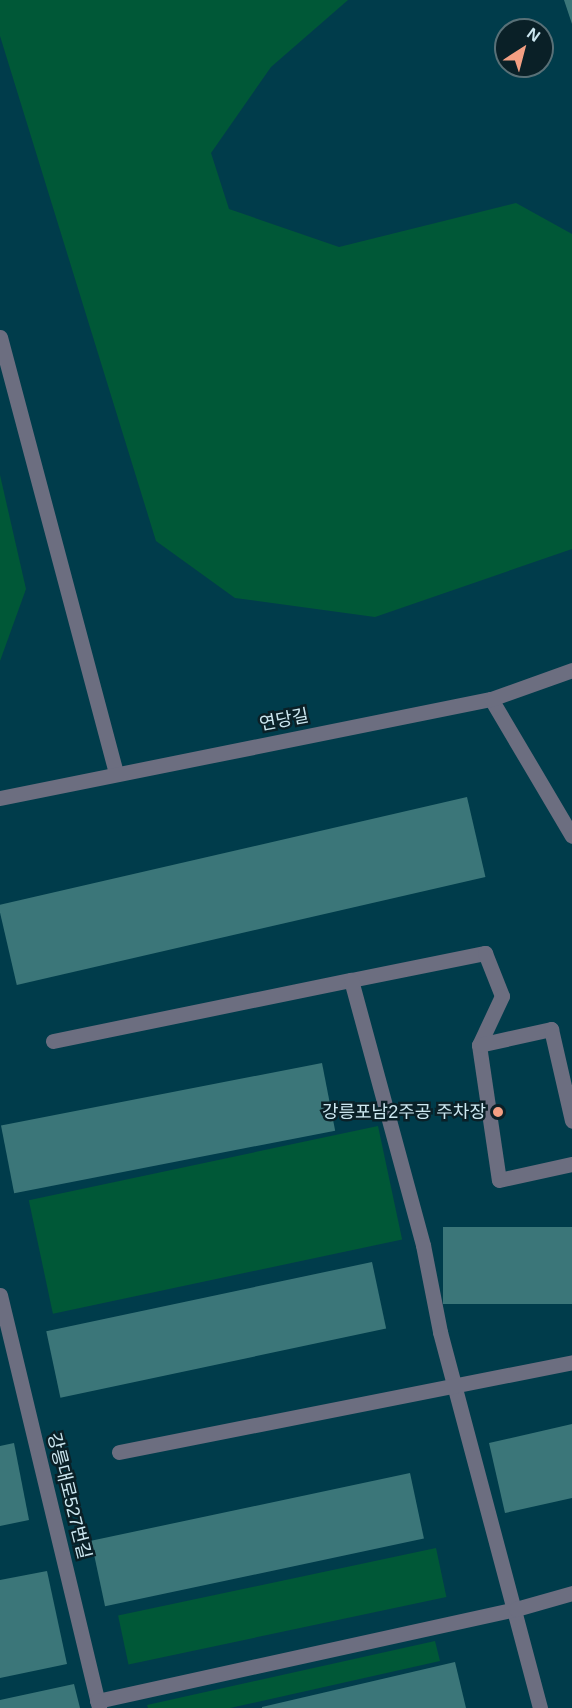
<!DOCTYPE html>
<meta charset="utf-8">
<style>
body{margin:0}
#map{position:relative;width:572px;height:1708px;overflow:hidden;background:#003c4b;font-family:Arial,"Noto Sans KR",sans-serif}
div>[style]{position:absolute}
.green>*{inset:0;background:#005837;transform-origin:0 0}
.building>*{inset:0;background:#3b7679;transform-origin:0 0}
.minor>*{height:15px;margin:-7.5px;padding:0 7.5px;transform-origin:7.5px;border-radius:7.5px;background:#6c6e80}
.dots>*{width:16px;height:16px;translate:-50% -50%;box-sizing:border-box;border:3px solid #0a2027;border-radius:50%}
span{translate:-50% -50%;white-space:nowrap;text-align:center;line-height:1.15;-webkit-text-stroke:5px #0a2027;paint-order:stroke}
.street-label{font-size:18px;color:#cce7f0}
.poi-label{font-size:18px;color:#cce7f0}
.right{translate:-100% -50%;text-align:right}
.north{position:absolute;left:494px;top:18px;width:60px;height:60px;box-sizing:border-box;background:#0a2027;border:2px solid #587077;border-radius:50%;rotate:36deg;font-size:16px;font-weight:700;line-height:24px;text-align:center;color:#cce7f0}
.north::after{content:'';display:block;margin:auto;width:21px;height:27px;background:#f39f83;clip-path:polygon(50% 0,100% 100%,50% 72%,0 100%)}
</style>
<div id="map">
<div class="green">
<div style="clip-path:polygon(0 0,348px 0,271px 67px,211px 153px,229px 209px,339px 247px,516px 203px,572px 234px,572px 549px,375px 617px,235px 598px,156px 541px,0 36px)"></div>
<div style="clip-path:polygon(0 475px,26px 589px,0 661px)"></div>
<div style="left:378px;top:1126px;width:116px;height:357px;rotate:78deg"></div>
<div style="left:436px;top:1548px;width:50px;height:325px;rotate:78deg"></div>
<div style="clip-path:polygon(435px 1641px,440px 1661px,230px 1708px,148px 1708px,147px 1705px)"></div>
</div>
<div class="building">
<div style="clip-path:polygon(564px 0,572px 0,572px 24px)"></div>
<div style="left:467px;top:797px;width:82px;height:481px;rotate:77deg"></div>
<div style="left:322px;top:1063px;width:69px;height:327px;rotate:79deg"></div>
<div style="left:572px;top:1227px;width:77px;height:129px;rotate:90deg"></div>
<div style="left:372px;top:1262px;width:68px;height:333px;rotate:78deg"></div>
<div style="clip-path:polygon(572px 1424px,572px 1498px,505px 1513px,489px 1443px)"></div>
<div style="clip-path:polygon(14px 1443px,29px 1520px,0 1526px,0 1446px)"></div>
<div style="left:410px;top:1473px;width:67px;height:326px;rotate:78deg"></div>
<div style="clip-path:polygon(47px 1571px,67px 1664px,0 1678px,0 1580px)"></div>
<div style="clip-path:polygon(455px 1662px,466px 1708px,262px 1708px,262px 1707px)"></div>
<div style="clip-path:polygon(74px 1684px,80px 1708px,0 1708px,0 1700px)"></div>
</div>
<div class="minor">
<div style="left:0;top:337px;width:451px;rotate:75.1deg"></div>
<div style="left:491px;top:699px;width:159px;rotate:59.4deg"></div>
<div style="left:0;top:798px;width:501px;rotate:-11.4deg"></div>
<div style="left:491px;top:699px;width:86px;rotate:-19.7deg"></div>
<div style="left:351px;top:980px;width:137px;rotate:-11.4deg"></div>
<div style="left:485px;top:953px;width:46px;rotate:68.4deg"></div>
<div style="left:502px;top:996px;width:54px;rotate:115.1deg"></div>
<div style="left:479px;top:1045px;width:136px;rotate:81.6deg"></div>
<div style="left:499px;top:1180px;width:75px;rotate:-12.4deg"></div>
<div style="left:53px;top:1041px;width:304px;rotate:-11.6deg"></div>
<div style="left:351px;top:980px;width:275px;rotate:74.8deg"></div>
<div style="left:423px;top:1245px;width:89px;rotate:78.9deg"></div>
<div style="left:440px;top:1332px;width:389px;rotate:75.1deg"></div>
<div style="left:479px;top:1045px;width:74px;rotate:-12.5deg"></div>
<div style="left:551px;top:1029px;width:94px;rotate:77.1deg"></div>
<div style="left:0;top:1295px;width:425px;rotate:76.5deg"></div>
<div style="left:119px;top:1452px;width:462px;rotate:-11.2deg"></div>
<div style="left:97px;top:1701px;width:429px;rotate:-12.4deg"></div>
<div style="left:516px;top:1609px;width:58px;rotate:-15.9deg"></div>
</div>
<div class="dots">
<div style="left:498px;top:1112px;background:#f39f83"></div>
</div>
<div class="street-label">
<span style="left:284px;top:720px;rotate:-11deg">연당길</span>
<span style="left:69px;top:1496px;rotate:76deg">강릉대로527번길</span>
</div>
<div class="poi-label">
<span class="right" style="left:486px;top:1112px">강릉포남2주공 주차장</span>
</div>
<div class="north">N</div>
</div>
